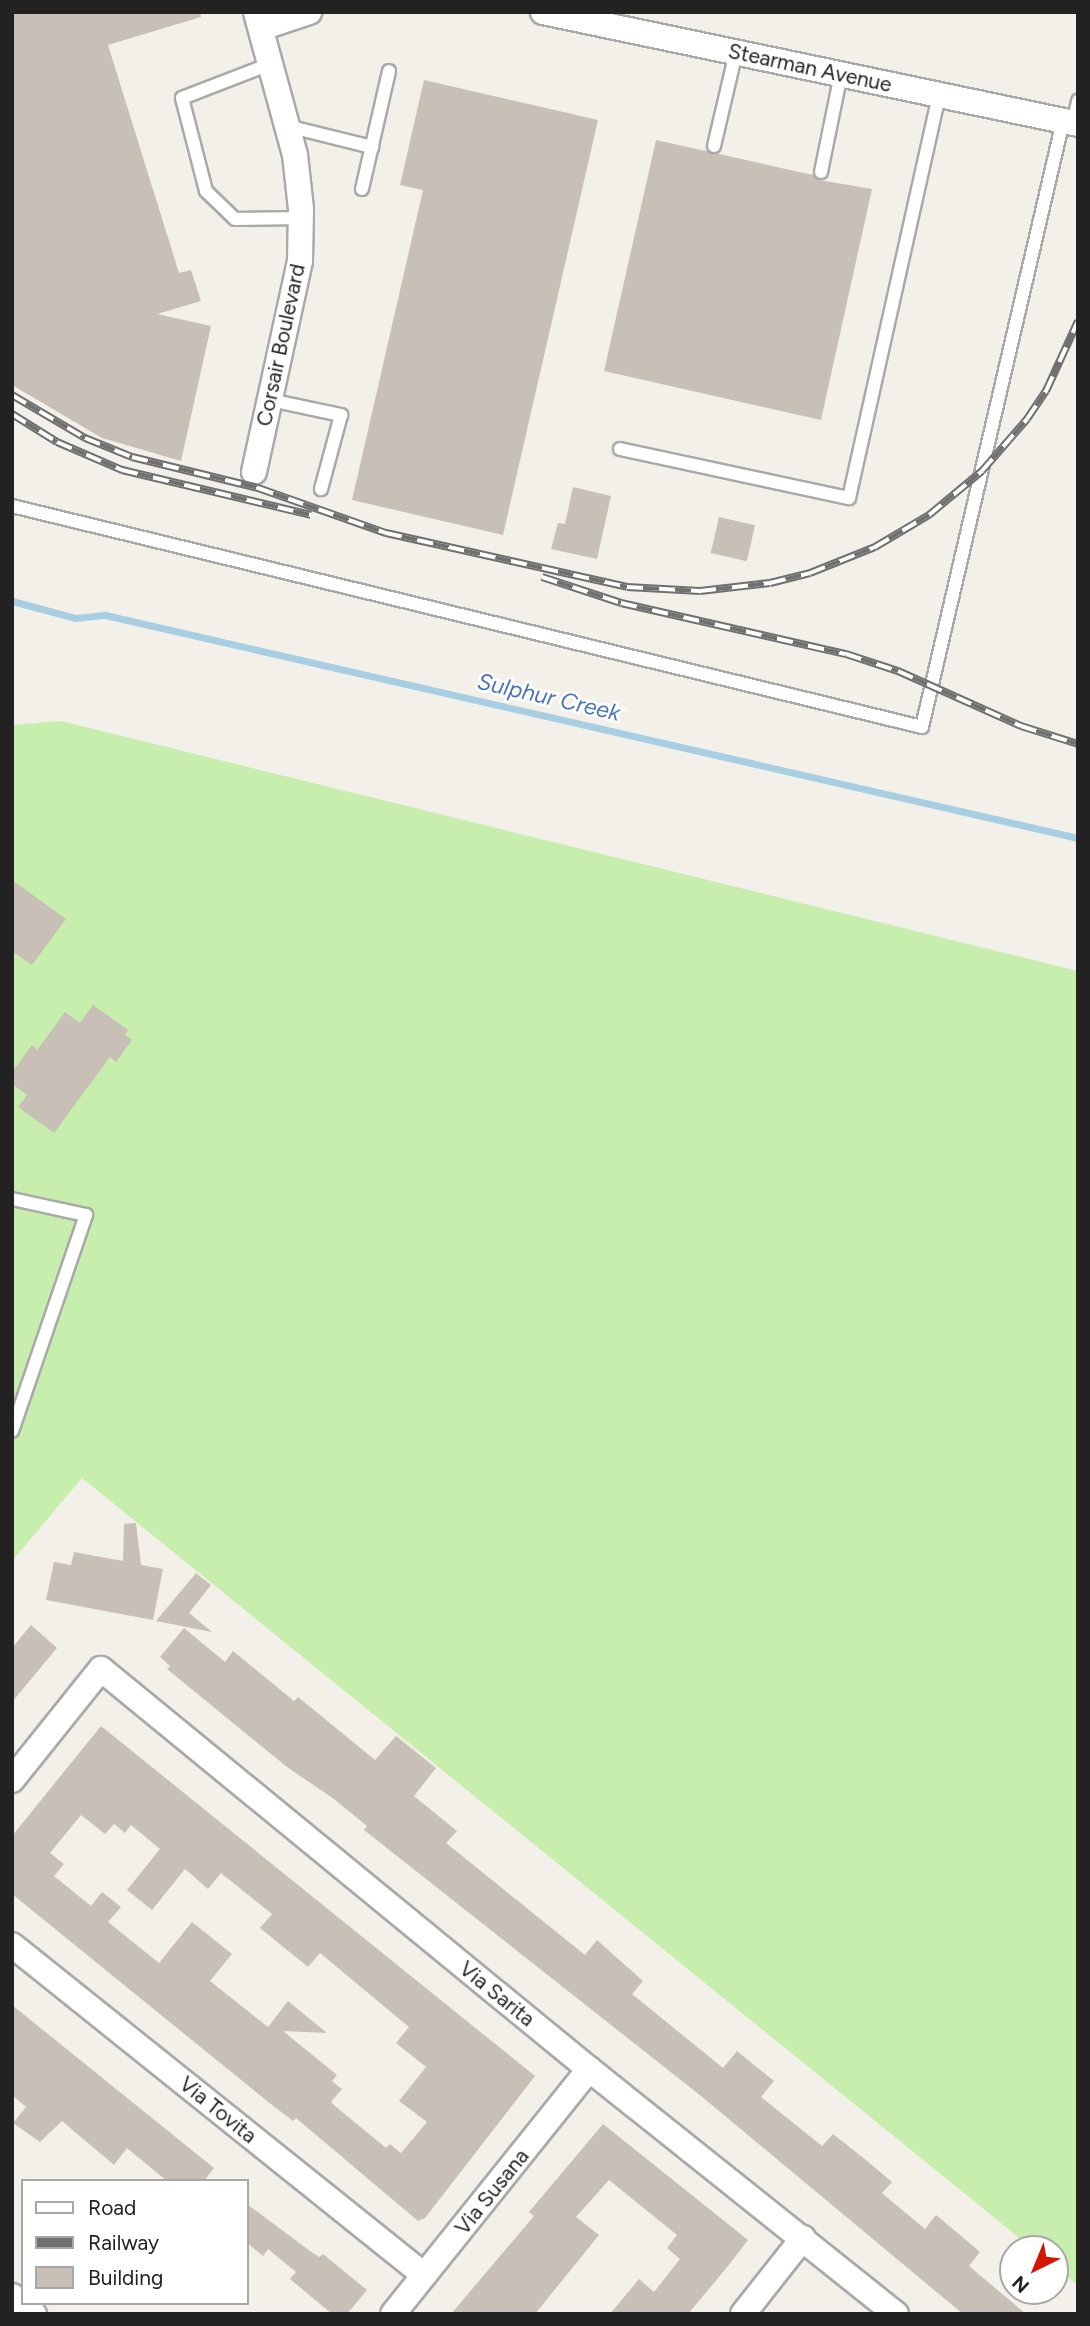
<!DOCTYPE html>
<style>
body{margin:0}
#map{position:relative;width:1090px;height:2326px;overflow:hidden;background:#f2f0e9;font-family:Figtree,sans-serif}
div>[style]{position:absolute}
.grass>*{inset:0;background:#c7eead}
.stream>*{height:7px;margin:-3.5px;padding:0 3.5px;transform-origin:3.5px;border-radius:3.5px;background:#a8cfe1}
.building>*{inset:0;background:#c8c0b7;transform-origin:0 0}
.roads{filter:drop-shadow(2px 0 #a9a9a9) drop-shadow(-2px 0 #a9a9a9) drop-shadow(0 2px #a9a9a9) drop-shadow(0 -2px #a9a9a9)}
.lane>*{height:12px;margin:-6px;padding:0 6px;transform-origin:6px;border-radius:6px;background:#fff}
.street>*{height:24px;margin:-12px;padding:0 12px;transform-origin:12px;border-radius:12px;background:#fff}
.rail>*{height:8px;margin-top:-4px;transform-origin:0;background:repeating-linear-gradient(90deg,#fff 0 16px,#707070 0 32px);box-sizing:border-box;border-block:2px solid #707070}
span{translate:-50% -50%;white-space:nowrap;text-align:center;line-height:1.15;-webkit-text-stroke:5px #fff;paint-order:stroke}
.street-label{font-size:21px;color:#222}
.water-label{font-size:23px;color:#4975b7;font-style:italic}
.frame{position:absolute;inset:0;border:14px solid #222;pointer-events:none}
.legend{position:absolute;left:21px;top:2179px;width:228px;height:126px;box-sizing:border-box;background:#fff;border:2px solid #a7a7a7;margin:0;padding:9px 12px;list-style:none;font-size:21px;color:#222}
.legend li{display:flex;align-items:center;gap:14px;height:35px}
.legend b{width:35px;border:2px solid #a7a7a7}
.north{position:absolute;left:999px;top:2235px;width:70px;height:70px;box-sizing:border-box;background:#fff;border:2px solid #a7a7a7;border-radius:50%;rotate:223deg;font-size:19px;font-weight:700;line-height:28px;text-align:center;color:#222}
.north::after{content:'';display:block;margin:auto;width:24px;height:32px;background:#d41500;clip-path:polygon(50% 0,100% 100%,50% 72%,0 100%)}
</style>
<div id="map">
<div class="grass">
<div style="clip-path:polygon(61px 721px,1078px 971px,1078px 2285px,1055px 2267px,1055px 2249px,1033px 2249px,82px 1478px,12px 1561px,12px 725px)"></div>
</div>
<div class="stream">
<div style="left:12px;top:601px;width:65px;rotate:15.1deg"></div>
<div style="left:75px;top:618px;width:30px;rotate:-6deg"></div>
<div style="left:105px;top:615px;width:998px;rotate:12.91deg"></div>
</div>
<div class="building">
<div style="clip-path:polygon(12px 12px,200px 12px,201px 17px,108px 45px,179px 273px,191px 270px,201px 301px,157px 314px,211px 326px,181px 461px,102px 438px,12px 385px)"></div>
<div style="clip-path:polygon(424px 80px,598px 120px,503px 535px,352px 500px,423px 190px,400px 185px)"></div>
<div style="clip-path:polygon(656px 140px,813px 175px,819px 180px,872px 189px,821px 420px,604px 371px)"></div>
<div style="clip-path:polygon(573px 487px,611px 496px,597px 559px,551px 549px,558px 523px,565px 524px)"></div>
<div style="left:719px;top:517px;width:37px;height:37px;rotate:13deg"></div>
<div style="clip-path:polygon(12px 880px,66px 919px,32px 965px,12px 951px)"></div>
<div style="clip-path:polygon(93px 1005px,128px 1030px,125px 1035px,132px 1040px,116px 1062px,110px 1057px,54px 1133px,18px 1107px,27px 1095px,12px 1084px,12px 1072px,32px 1045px,37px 1050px,65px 1012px,80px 1023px)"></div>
<div style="clip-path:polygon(136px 1523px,141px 1565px,163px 1569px,153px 1620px,46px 1600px,54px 1562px,71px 1565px,74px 1552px,123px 1561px,124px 1524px)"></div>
<div style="clip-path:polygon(196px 1573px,211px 1585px,189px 1613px,212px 1632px,156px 1621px)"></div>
<div style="clip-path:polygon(31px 1625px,57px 1648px,12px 1702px,12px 1648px)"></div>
<div style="clip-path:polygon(184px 1628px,225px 1662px,233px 1651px,294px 1701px,298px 1697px,375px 1760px,396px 1736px,436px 1768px,414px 1796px,457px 1831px,446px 1843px,585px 1955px,597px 1940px,643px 1981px,632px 1994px,723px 2068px,737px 2051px,774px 2081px,761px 2097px,822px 2146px,833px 2134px,861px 2156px,892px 2182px,882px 2193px,925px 2229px,936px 2215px,953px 2229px,980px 2252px,969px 2266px,1026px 2314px,963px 2314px,701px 2096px,364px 1830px,367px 1826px,334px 1799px,287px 1767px,167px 1669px,170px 1666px,160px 1657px)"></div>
<div style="clip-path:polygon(evenodd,101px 1726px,535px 2076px,425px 2218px,418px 2221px,296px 2118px,293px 2121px,267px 2101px,12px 1894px,12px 1836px,101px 1726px,81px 1815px,105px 1834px,114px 1824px,125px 1833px,131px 1825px,160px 1849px,127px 1890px,152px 1910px,185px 1869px,208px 1889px,221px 1873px,272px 1914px,260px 1928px,308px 1967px,320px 1953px,409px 2027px,396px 2043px,426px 2067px,399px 2101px,427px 2122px,401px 2153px,390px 2144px,386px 2148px,335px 2106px,331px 2102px,342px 2089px,332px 2081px,337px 2075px,283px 2031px,327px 2033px,288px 2001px,268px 2027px,210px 1981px,232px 1954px,192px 1922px,159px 1963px,108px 1922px,121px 1907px,102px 1892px,91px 1906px,54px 1876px,64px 1864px,50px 1853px,81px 1815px)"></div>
<div style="clip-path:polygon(12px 2005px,214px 2168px,204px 2181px,167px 2181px,127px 2148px,114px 2165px,62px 2121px,40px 2142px,13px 2123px,26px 2107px,12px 2095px)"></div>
<div style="clip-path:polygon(603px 2124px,748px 2240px,728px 2266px,688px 2314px,610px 2314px,639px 2279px,654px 2292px,680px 2259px,667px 2248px,677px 2235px,609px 2180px,576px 2217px,599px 2235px,535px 2314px,451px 2314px,534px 2216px,529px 2212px)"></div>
<div style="clip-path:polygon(247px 2204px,310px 2251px,319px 2257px,323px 2254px,367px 2290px,347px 2314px,332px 2314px,290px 2279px,296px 2272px,268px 2249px,263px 2256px,247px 2243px)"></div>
</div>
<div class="roads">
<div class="lane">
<div style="left:270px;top:64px;width:94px;rotate:158.9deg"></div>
<div style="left:182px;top:98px;width:96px;rotate:75.5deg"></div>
<div style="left:206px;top:191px;width:40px;rotate:44deg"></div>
<div style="left:235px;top:219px;width:66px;rotate:-0.9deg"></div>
<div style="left:1073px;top:123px;width:23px;rotate:-77deg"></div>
<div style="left:287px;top:126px;width:88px;rotate:13.9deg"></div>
<div style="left:714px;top:146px;width:97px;rotate:-76.8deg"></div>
<div style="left:821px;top:172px;width:100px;rotate:-78.5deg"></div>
<div style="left:362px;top:189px;width:121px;rotate:-77.1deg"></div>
<div style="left:270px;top:400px;width:73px;rotate:11.9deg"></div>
<div style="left:341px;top:415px;width:77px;rotate:105.1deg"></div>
<div style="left:620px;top:449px;width:234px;rotate:12.1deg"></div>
<div style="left:849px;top:498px;width:413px;rotate:-77.4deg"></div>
<div style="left:12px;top:506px;width:936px;rotate:13.65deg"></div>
<div style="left:922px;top:727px;width:622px;rotate:-76.9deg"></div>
<div style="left:12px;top:1199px;width:76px;rotate:12.2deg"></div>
<div style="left:86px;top:1215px;width:228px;rotate:108.9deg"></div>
</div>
<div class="street">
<div style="left:543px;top:12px;width:547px;rotate:11.82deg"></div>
<div style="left:261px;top:28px;width:51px;rotate:-18.4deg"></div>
<div style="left:254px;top:472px;width:216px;rotate:-77.7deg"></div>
<div style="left:300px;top:261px;width:52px;rotate:-88.9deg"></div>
<div style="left:301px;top:209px;width:54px;rotate:-96.3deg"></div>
<div style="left:295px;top:155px;width:148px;rotate:-105.3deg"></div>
<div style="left:12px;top:1780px;width:142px;rotate:-51.3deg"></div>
<div style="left:101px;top:1669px;width:631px;rotate:39.34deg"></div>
<div style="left:589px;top:2069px;width:393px;rotate:38.6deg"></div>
<div style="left:12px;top:1945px;width:528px;rotate:38.69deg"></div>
<div style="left:12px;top:2296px;width:28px;rotate:39deg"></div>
<div style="left:393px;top:2314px;width:314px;rotate:-51.3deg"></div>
<div style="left:743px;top:2314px;width:97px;rotate:-51.7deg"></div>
</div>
</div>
<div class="rail">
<div style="left:12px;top:395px;width:85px;rotate:30.5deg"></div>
<div style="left:85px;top:438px;width:51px;rotate:22deg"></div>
<div style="left:132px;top:457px;width:130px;rotate:13.8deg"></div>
<div style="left:258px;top:488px;width:136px;rotate:19.4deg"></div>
<div style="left:386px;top:533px;width:247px;rotate:12.6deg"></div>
<div style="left:627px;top:587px;width:73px;rotate:3.1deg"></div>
<div style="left:700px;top:591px;width:70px;rotate:-6.5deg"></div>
<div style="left:770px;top:583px;width:41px;rotate:-14deg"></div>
<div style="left:810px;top:573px;width:70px;rotate:-21.8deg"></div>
<div style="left:875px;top:547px;width:63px;rotate:-30.7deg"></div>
<div style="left:929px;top:515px;width:69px;rotate:-39.7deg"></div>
<div style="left:982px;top:471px;width:69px;rotate:-49.1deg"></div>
<div style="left:1027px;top:419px;width:34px;rotate:-56deg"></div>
<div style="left:1046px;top:391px;width:77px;rotate:-65.4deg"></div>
<div style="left:12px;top:414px;width:53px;rotate:31.9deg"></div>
<div style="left:57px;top:442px;width:71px;rotate:23.3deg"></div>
<div style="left:122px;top:470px;width:194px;rotate:13.4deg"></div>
<div style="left:542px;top:577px;width:83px;rotate:18.2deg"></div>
<div style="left:621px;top:603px;width:231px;rotate:12.8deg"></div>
<div style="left:846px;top:654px;width:55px;rotate:18.1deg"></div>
<div style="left:898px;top:671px;width:135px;rotate:24.1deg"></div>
<div style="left:1021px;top:726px;width:60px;rotate:17.5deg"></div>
</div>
<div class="street-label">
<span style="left:810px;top:68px;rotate:12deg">Stearman Avenue</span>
<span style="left:281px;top:345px;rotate:-78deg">Corsair Boulevard</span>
<span style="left:497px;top:1994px;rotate:39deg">Via Sarita</span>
<span style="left:218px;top:2110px;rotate:39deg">Via Tovita</span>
<span style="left:492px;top:2192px;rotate:-51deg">Via Susana</span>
</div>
<div class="water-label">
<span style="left:549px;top:697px;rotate:13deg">Sulphur Creek</span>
</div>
<div class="frame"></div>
<ul class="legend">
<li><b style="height:9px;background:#fff"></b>Road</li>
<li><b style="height:9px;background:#707070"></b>Railway</li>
<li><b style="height:19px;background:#c8c0b7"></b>Building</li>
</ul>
<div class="north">N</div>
</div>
